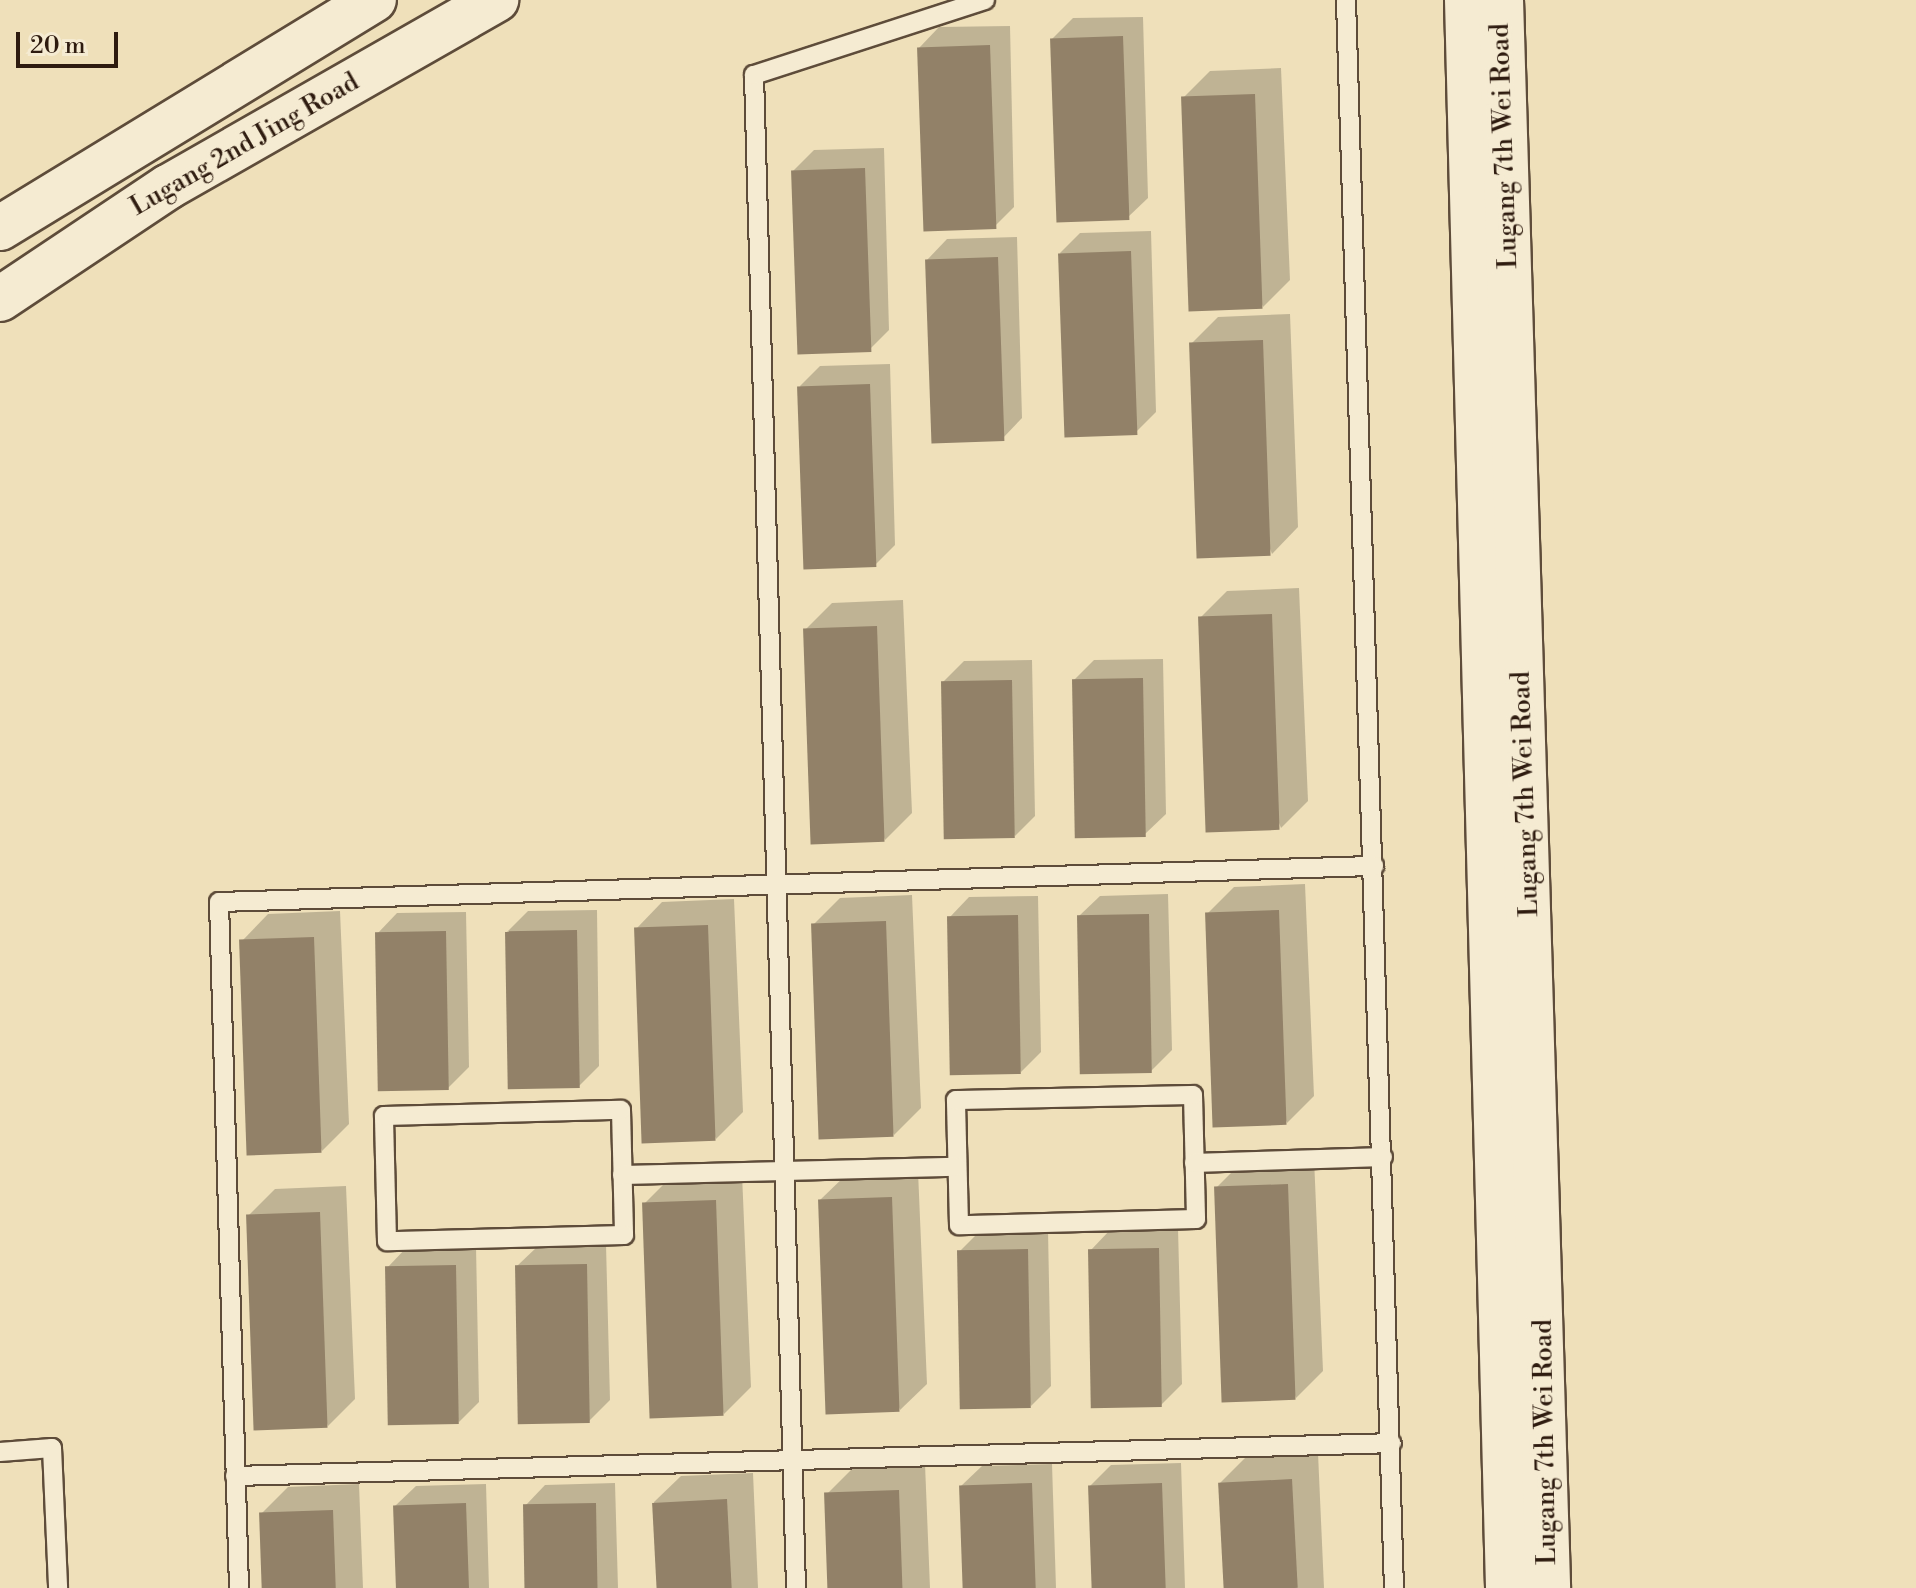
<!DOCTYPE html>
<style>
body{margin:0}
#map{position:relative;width:1916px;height:1588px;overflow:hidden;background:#efe0ba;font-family:"Libre Bodoni",serif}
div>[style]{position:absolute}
.shadow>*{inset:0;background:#0003}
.building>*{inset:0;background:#928168;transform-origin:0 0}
.roads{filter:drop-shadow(2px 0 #5e4c3a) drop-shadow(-2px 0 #5e4c3a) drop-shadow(0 2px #5e4c3a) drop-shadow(0 -2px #5e4c3a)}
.service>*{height:18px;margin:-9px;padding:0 9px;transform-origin:9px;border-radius:9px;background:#f5ebd2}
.tertiary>*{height:44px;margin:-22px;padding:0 22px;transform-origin:22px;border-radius:22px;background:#f5ebd2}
span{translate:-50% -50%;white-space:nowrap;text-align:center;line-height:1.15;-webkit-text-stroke:8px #f5ebd2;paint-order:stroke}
.street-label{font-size:26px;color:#2e1b0f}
.scale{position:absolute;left:16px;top:32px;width:102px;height:36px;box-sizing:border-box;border:4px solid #2e1b0f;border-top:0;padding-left:10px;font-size:24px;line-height:28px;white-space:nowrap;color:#2e1b0f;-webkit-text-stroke:6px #f5ebd2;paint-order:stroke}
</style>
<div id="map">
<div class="shadow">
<div style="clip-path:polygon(1143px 17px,1148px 198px,1127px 218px,1052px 39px,1073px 18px)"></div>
<div style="clip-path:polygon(1010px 26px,1014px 207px,994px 227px,919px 48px,939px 27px)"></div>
<div style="clip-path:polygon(1281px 68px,1290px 280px,1263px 307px,1183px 98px,1210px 71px)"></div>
<div style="clip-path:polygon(884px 148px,889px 330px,869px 350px,793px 171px,814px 150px)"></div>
<div style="clip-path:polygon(1151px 231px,1156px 412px,1135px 433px,1060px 253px,1080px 233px)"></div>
<div style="clip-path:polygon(1017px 237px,1022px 418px,1002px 439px,927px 260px,947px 239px)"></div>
<div style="clip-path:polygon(1290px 314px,1298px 527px,1272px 554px,1191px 344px,1218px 317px)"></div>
<div style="clip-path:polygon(890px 364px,895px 545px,875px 565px,800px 386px,820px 366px)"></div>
<div style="clip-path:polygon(1299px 588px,1308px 801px,1281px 828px,1200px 618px,1227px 591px)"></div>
<div style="clip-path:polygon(903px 600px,912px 813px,885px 840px,805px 630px,832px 603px)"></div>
<div style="clip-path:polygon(1163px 659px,1166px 814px,1145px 834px,1074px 680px,1094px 660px)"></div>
<div style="clip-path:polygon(1032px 660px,1035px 816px,1015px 836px,943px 682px,964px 661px)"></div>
<div style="clip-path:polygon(1305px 884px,1314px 1096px,1287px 1123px,1207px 914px,1234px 887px)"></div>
<div style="clip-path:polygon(1168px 894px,1172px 1050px,1151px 1071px,1079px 916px,1100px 896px)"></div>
<div style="clip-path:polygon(912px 895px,921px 1108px,894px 1135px,813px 925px,840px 898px)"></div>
<div style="clip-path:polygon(1038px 896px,1041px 1052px,1021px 1072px,949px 918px,969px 897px)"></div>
<div style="clip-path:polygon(734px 899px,743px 1112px,716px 1139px,636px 929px,662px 902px)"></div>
<div style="clip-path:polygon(597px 910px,599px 1066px,579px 1086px,507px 932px,528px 911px)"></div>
<div style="clip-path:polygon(340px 911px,349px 1124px,322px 1151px,242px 941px,268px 914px)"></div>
<div style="clip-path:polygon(466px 912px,469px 1067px,448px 1088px,377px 934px,397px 913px)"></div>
<div style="clip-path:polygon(1314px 1158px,1323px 1371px,1296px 1398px,1216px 1188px,1243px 1161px)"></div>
<div style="clip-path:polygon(918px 1171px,927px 1384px,900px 1410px,820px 1200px,847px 1174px)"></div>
<div style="clip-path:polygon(742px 1174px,751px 1387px,724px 1414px,644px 1204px,671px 1177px)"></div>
<div style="clip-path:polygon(346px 1186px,355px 1399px,328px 1426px,248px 1216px,275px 1189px)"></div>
<div style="clip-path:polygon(1178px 1228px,1182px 1384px,1161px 1405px,1090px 1251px,1110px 1230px)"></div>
<div style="clip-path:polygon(1048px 1230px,1051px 1386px,1031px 1406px,959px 1252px,979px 1232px)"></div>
<div style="clip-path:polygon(606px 1244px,610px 1400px,589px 1421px,517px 1266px,538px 1246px)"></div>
<div style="clip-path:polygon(476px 1246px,479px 1402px,459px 1422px,387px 1268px,407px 1247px)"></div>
<div style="clip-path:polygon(1318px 1453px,1324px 1588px,1225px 1588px,1220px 1483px,1247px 1456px)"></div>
<div style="clip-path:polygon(1181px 1463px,1185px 1588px,1093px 1588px,1090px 1486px,1111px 1465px)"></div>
<div style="clip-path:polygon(925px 1464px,930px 1588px,830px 1588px,826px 1495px,853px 1468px)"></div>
<div style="clip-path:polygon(1052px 1464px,1056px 1588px,964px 1588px,961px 1486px,982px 1466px)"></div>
<div style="clip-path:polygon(753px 1473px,758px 1588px,658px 1588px,654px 1502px,681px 1476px)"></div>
<div style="clip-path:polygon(615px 1483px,618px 1588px,527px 1588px,525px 1506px,545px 1485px)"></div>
<div style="clip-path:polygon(359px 1484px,363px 1588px,264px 1588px,261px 1514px,288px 1487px)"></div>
<div style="clip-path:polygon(486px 1484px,489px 1588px,398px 1588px,395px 1506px,416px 1486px)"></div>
</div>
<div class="building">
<div style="left:1123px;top:36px;width:184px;height:73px;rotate:88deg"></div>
<div style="left:990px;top:45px;width:184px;height:73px;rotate:88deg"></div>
<div style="left:1255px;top:94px;width:215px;height:74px;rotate:88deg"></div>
<div style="left:865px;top:168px;width:184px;height:74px;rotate:88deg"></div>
<div style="left:1131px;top:251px;width:184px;height:73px;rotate:88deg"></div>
<div style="left:998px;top:257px;width:184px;height:73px;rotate:88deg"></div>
<div style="left:1263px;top:340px;width:216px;height:74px;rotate:88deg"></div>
<div style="left:870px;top:384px;width:183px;height:73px;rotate:88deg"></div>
<div style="left:1272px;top:614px;width:216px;height:74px;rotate:88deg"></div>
<div style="left:877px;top:626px;width:216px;height:74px;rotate:88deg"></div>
<div style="left:1143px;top:678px;width:159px;height:71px;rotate:89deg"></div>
<div style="left:1012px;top:680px;width:158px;height:71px;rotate:89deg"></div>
<div style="left:1279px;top:910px;width:215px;height:74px;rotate:88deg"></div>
<div style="left:1149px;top:914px;width:159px;height:72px;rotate:89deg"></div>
<div style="left:1018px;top:915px;width:159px;height:71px;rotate:89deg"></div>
<div style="left:886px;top:921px;width:216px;height:75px;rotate:88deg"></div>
<div style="left:708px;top:925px;width:216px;height:74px;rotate:88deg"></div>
<div style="left:577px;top:930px;width:158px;height:72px;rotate:89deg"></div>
<div style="left:446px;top:931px;width:159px;height:71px;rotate:89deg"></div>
<div style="left:314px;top:937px;width:216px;height:75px;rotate:88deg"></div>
<div style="left:1288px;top:1184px;width:216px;height:74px;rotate:88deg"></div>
<div style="left:892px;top:1197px;width:215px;height:74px;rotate:88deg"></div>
<div style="left:716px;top:1200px;width:216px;height:74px;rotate:88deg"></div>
<div style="left:320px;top:1212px;width:216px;height:74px;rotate:88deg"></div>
<div style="left:1159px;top:1248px;width:159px;height:71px;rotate:89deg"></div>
<div style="left:1028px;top:1249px;width:159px;height:71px;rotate:89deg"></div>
<div style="left:587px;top:1264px;width:159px;height:72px;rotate:89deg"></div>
<div style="left:456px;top:1265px;width:159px;height:71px;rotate:89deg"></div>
<div style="left:1292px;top:1479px;width:109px;height:74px;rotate:87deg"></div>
<div style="left:1032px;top:1483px;width:105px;height:73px;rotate:88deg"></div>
<div style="left:1162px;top:1483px;width:105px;height:74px;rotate:88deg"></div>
<div style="left:899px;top:1490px;width:98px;height:75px;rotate:88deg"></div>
<div style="left:727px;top:1499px;width:89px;height:75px;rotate:87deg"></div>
<div style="left:466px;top:1503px;width:85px;height:73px;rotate:88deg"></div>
<div style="left:596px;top:1503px;width:85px;height:73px;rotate:89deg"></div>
<div style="left:333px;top:1510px;width:78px;height:74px;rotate:88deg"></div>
</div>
<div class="roads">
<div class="service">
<div style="left:1346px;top:0;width:1589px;rotate:88.27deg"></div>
<div style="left:1193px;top:1095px;width:124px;rotate:88.6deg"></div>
<div style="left:1196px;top:1219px;width:237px;rotate:178.5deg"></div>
<div style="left:959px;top:1225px;width:125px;rotate:-91.4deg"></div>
<div style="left:956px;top:1100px;width:237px;rotate:-1.2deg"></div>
<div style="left:621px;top:1110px;width:125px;rotate:88.6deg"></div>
<div style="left:624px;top:1235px;width:237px;rotate:178.5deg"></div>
<div style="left:387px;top:1241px;width:125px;rotate:-91.4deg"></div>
<div style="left:384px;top:1116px;width:237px;rotate:-1.5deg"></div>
<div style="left:1194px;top:1163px;width:189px;rotate:-1.8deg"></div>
<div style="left:622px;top:1175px;width:335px;rotate:-1.4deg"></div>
<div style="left:0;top:1452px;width:52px;rotate:-4.4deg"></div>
<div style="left:52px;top:1448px;width:140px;rotate:87.5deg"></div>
<div style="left:235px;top:1476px;width:1157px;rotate:-1.63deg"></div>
<div style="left:239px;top:1588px;width:686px;rotate:-91.67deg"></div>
<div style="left:219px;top:902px;width:1156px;rotate:-1.79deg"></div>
<div style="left:796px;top:1588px;width:1514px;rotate:-91.59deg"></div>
<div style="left:754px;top:75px;width:243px;rotate:-18deg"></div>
</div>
<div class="tertiary">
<div style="left:1467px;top:0;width:1589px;rotate:88.52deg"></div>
<div style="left:1501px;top:0;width:1589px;rotate:88.3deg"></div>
<div style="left:0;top:228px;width:438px;rotate:-31.4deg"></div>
<div style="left:0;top:299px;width:202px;rotate:-33.7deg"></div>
<div style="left:168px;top:187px;width:378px;rotate:-29.7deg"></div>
</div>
</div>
<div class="street-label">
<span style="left:245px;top:145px;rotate:-30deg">Lugang 2nd Jing Road</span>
<span style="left:1505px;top:146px;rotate:-92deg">Lugang 7th Wei Road</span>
<span style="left:1526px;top:794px;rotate:-92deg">Lugang 7th Wei Road</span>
<span style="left:1546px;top:1442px;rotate:-91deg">Lugang 7th Wei Road</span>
</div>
<div class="scale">20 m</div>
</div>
